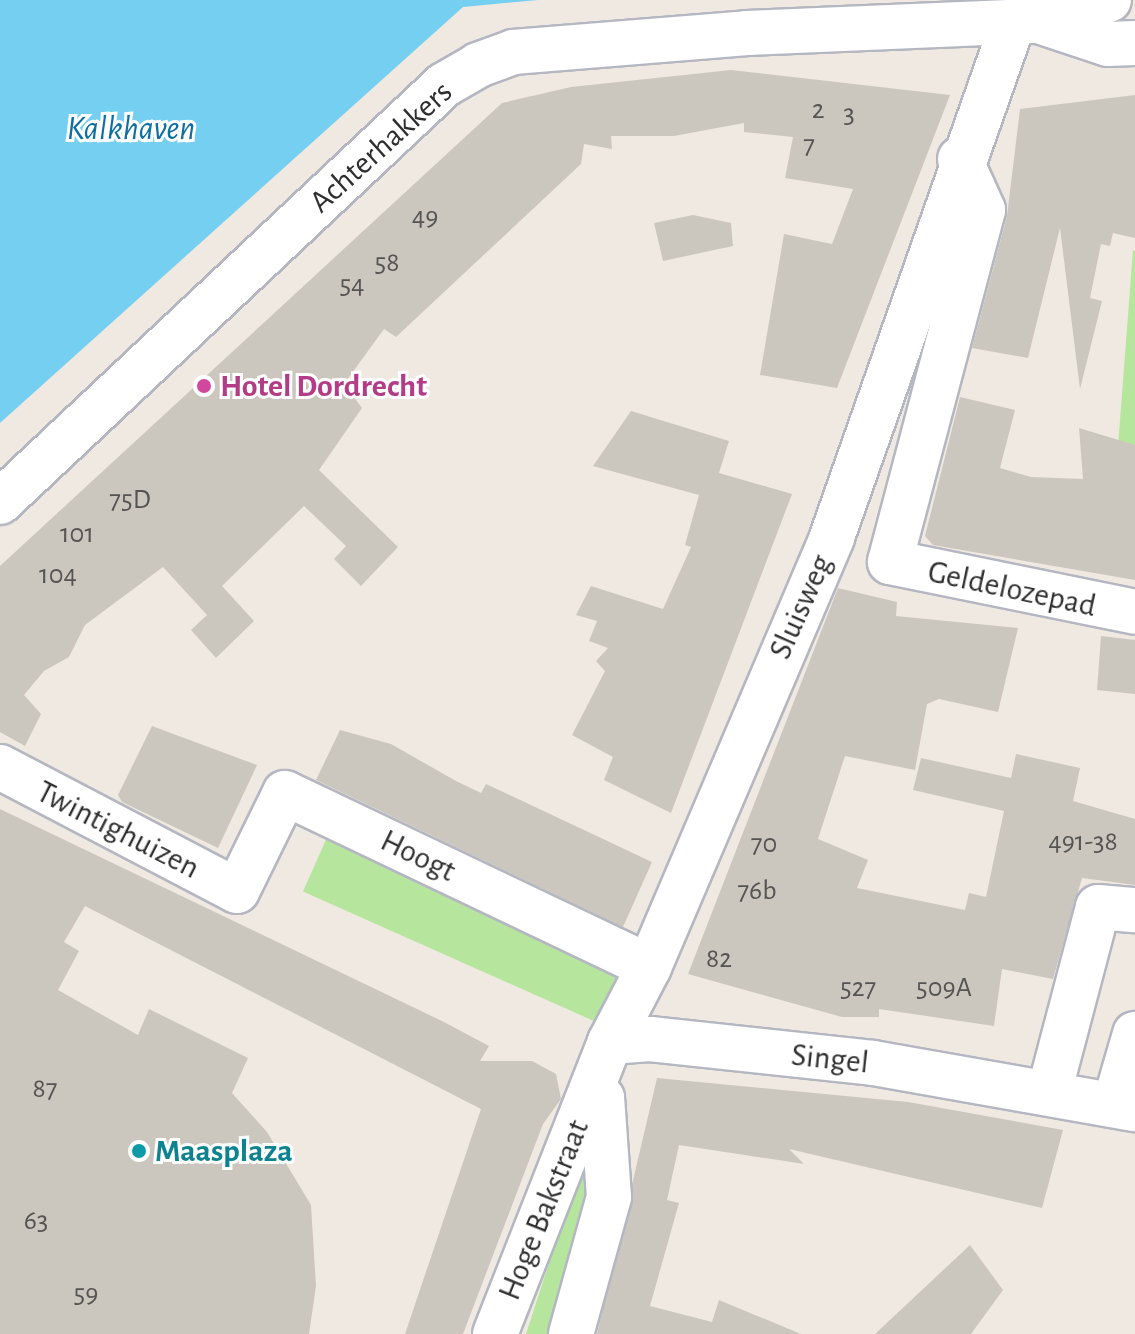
<!DOCTYPE html>
<style>
body{margin:0}
#map{position:relative;width:1135px;height:1334px;overflow:hidden;background:#efe9e1;font-family:"Alegreya Sans",sans-serif}
div>[style]{position:absolute}
.green>*{inset:0;background:#b6e59e;transform-origin:0 0}
.water>*{inset:0;background:#75cff0}
.building>*{inset:0;background:#cbc7bf}
.roads{filter:drop-shadow(2px 0 #b4b7c1) drop-shadow(-2px 0 #b4b7c1) drop-shadow(0 2px #b4b7c1) drop-shadow(0 -2px #b4b7c1)}
.minor>*{height:44px;margin:-22px;padding:0 22px;transform-origin:22px;border-radius:22px;background:#fff}
.dots>*{width:22px;height:22px;translate:-50% -50%;box-sizing:border-box;border:4px solid #fff;border-radius:50%}
span{translate:-50% -50%;white-space:nowrap;text-align:center;line-height:1.15;-webkit-text-stroke:6px #fff;paint-order:stroke}
.number-label{font-size:28px;color:#555452}
.number-label span{-webkit-text-stroke-width:0}
.street-label{font-size:32px;color:#2e2e2e}
.hotel-label{font-size:32px;color:#b23c85;font-weight:700}
.left{translate:0 -50%;text-align:left}
.culture-label{font-size:32px;color:#0d838f;font-weight:700}
.water-label{font-size:34px;color:#0d6fa3;font-style:italic}
</style>
<div id="map">
<div class="green">
<div style="clip-path:polygon(1133px 250px,1135px 251px,1135px 488px,1115px 486px)"></div>
<div style="left:329px;top:833px;width:321px;height:64px;rotate:24deg"></div>
<div style="clip-path:polygon(596px 1151px,590px 1209px,549px 1334px,526px 1334px,572px 1192px)"></div>
</div>
<div class="water">
<div style="clip-path:polygon(0 0,538px 0,463px 7px,0 423px)"></div>
</div>
<div class="building">
<div style="clip-path:polygon(731px 70px,950px 95px,837px 388px,760px 375px,784px 234px,832px 244px,853px 189px,785px 178px,793px 137px,744px 132px,744px 123px,674px 136px,611px 136px,612px 149px,584px 144px,581px 164px,396px 337px,384px 329px,344px 384px,362px 408px,319px 470px,398px 547px,361px 586px,334px 559px,346px 546px,304px 506px,222px 586px,254px 621px,216px 658px,191px 630px,207px 615px,163px 567px,85px 625px,69px 657px,44px 671px,24px 695px,41px 714px,25px 746px,0 732px,0 566px,502px 103px,571px 87px)"></div>
<div style="clip-path:polygon(1135px 95px,1135px 238px,1113px 233px,1110px 246px,1101px 244px,1090px 298px,1102px 301px,1080px 389px,1060px 228px,1028px 358px,972px 348px,1007px 216px,1020px 109px)"></div>
<div style="clip-path:polygon(693px 215px,731px 223px,733px 246px,663px 261px,654px 223px)"></div>
<div style="clip-path:polygon(960px 397px,1015px 410px,1000px 468px,1031px 477px,1083px 479px,1079px 428px,1135px 445px,1135px 580px,933px 545px,925px 536px)"></div>
<div style="clip-path:polygon(631px 411px,729px 441px,719px 473px,792px 494px,671px 813px,604px 780px,613px 757px,572px 735px,605px 671px,596px 661px,608px 648px,589px 641px,597px 621px,576px 615px,591px 586px,663px 609px,691px 547px,685px 545px,699px 495px,593px 466px)"></div>
<div style="clip-path:polygon(838px 588px,897px 602px,896px 616px,1018px 628px,998px 712px,939px 699px,927px 704px,915px 770px,845px 756px,818px 839px,868px 860px,857px 888px,965px 910px,969px 893px,986px 897px,1004px 811px,913px 790px,921px 758px,1011px 778px,1016px 754px,1080px 768px,1073px 801px,1135px 819px,1135px 885px,1082px 878px,1053px 979px,1002px 969px,994px 1026px,879px 1009px,879px 1017px,842px 1017px,688px 974px)"></div>
<div style="clip-path:polygon(1101px 636px,1135px 640px,1135px 694px,1097px 690px)"></div>
<div style="clip-path:polygon(152px 726px,257px 765px,218px 848px,122px 802px,118px 795px)"></div>
<div style="clip-path:polygon(340px 730px,391px 744px,456px 781px,481px 793px,486px 784px,652px 862px,623px 927px,316px 780px)"></div>
<div style="clip-path:polygon(0 809px,444px 1022px,489px 1046px,480px 1061px,532px 1061px,556px 1074px,561px 1099px,543px 1124px,463px 1334px,405px 1334px,481px 1109px,85px 906px,64px 942px,79px 951px,58px 990px,138px 1035px,149px 1009px,248px 1058px,232px 1093px,267px 1132px,311px 1205px,316px 1286px,309px 1334px,0 1334px)"></div>
<div style="clip-path:polygon(657px 1078px,908px 1102px,1063px 1130px,1042px 1208px,789px 1149px,804px 1164px,679px 1145px,667px 1200px,679px 1203px,650px 1306px,712px 1322px,719px 1300px,801px 1334px,597px 1334px)"></div>
<div style="clip-path:polygon(970px 1245px,1003px 1290px,971px 1334px,875px 1334px)"></div>
</div>
<div class="roads">
<div class="minor">
<div style="left:1039px;top:21px;width:73px;rotate:18.4deg"></div>
<div style="left:1108px;top:44px;width:27px;rotate:-2deg"></div>
<div style="left:960px;top:159px;width:56px;rotate:65.7deg"></div>
<div style="left:983px;top:210px;width:364px;rotate:104.8deg"></div>
<div style="left:890px;top:562px;width:250px;rotate:11.5deg"></div>
<div style="left:0;top:502px;width:609px;rotate:-43.2deg"></div>
<div style="left:444px;top:85px;width:39px;rotate:-30deg"></div>
<div style="left:478px;top:65px;width:37px;rotate:-20deg"></div>
<div style="left:513px;top:52px;width:235px;rotate:-4.6deg"></div>
<div style="left:747px;top:33px;width:292px;rotate:-2.4deg"></div>
<div style="left:1039px;top:21px;width:73px;rotate:-16.7deg"></div>
<div style="left:0;top:767px;width:267px;rotate:27.6deg"></div>
<div style="left:237px;top:891px;width:109px;rotate:-63.9deg"></div>
<div style="left:285px;top:793px;width:403px;rotate:25.5deg"></div>
<div style="left:610px;top:1042px;width:40px;rotate:-4.3deg"></div>
<div style="left:650px;top:1039px;width:224px;rotate:6.1deg"></div>
<div style="left:873px;top:1063px;width:266px;rotate:10deg"></div>
<div style="left:1050px;top:1089px;width:188px;rotate:-75.2deg"></div>
<div style="left:1098px;top:907px;width:37px;rotate:5deg"></div>
<div style="left:1115px;top:1103px;width:72px;rotate:-73.8deg"></div>
<div style="left:495px;top:1334px;width:314px;rotate:-68.5deg"></div>
<div style="left:610px;top:1042px;width:85px;rotate:-62.5deg"></div>
<div style="left:649px;top:967px;width:467px;rotate:-66.9deg"></div>
<div style="left:832px;top:537px;width:545px;rotate:-70.6deg"></div>
<div style="left:571px;top:1334px;width:142px;rotate:-74.5deg"></div>
<div style="left:609px;top:1197px;width:99px;rotate:-94deg"></div>
<div style="left:602px;top:1098px;width:14px;rotate:-129deg"></div>
</div>
</div>
<div class="dots">
<div style="left:204px;top:386px;background:#d1479c"></div>
<div style="left:139px;top:1151px;background:#0f9aa8"></div>
</div>
<div class="number-label">
<span style="left:818px;top:110px">2</span>
<span style="left:849px;top:114px">3</span>
<span style="left:809px;top:145px">7</span>
<span style="left:425px;top:217px">49</span>
<span style="left:387px;top:263px">58</span>
<span style="left:352px;top:285px">54</span>
<span style="left:130px;top:500px">75D</span>
<span style="left:77px;top:534px">101</span>
<span style="left:58px;top:575px">104</span>
<span style="left:1083px;top:842px">491-38</span>
<span style="left:764px;top:844px">70</span>
<span style="left:757px;top:891px">76b</span>
<span style="left:719px;top:959px">82</span>
<span style="left:858px;top:988px">527</span>
<span style="left:944px;top:988px">509A</span>
<span style="left:45px;top:1089px">87</span>
<span style="left:36px;top:1221px">63</span>
<span style="left:86px;top:1294px">59</span>
</div>
<div class="street-label">
<span style="left:381px;top:147px;rotate:-42deg">Achterhakkers</span>
<span style="left:1012px;top:589px;rotate:12deg">Geldelozepad</span>
<span style="left:801px;top:607px;rotate:-66deg">Sluisweg</span>
<span style="left:118px;top:830px;rotate:27deg">Twintighuizen</span>
<span style="left:418px;top:856px;rotate:26deg">Hoogt</span>
<span style="left:830px;top:1059px;rotate:6deg">Singel</span>
<span style="left:544px;top:1210px;rotate:-68deg">Hoge Bakstraat</span>
</div>
<div class="hotel-label">
<span class="left" style="left:220px;top:386px">Hotel Dordrecht</span>
</div>
<div class="culture-label">
<span class="left" style="left:155px;top:1151px">Maasplaza</span>
</div>
<div class="water-label">
<span style="left:131px;top:130px">Kalkhaven</span>
</div>
</div>
